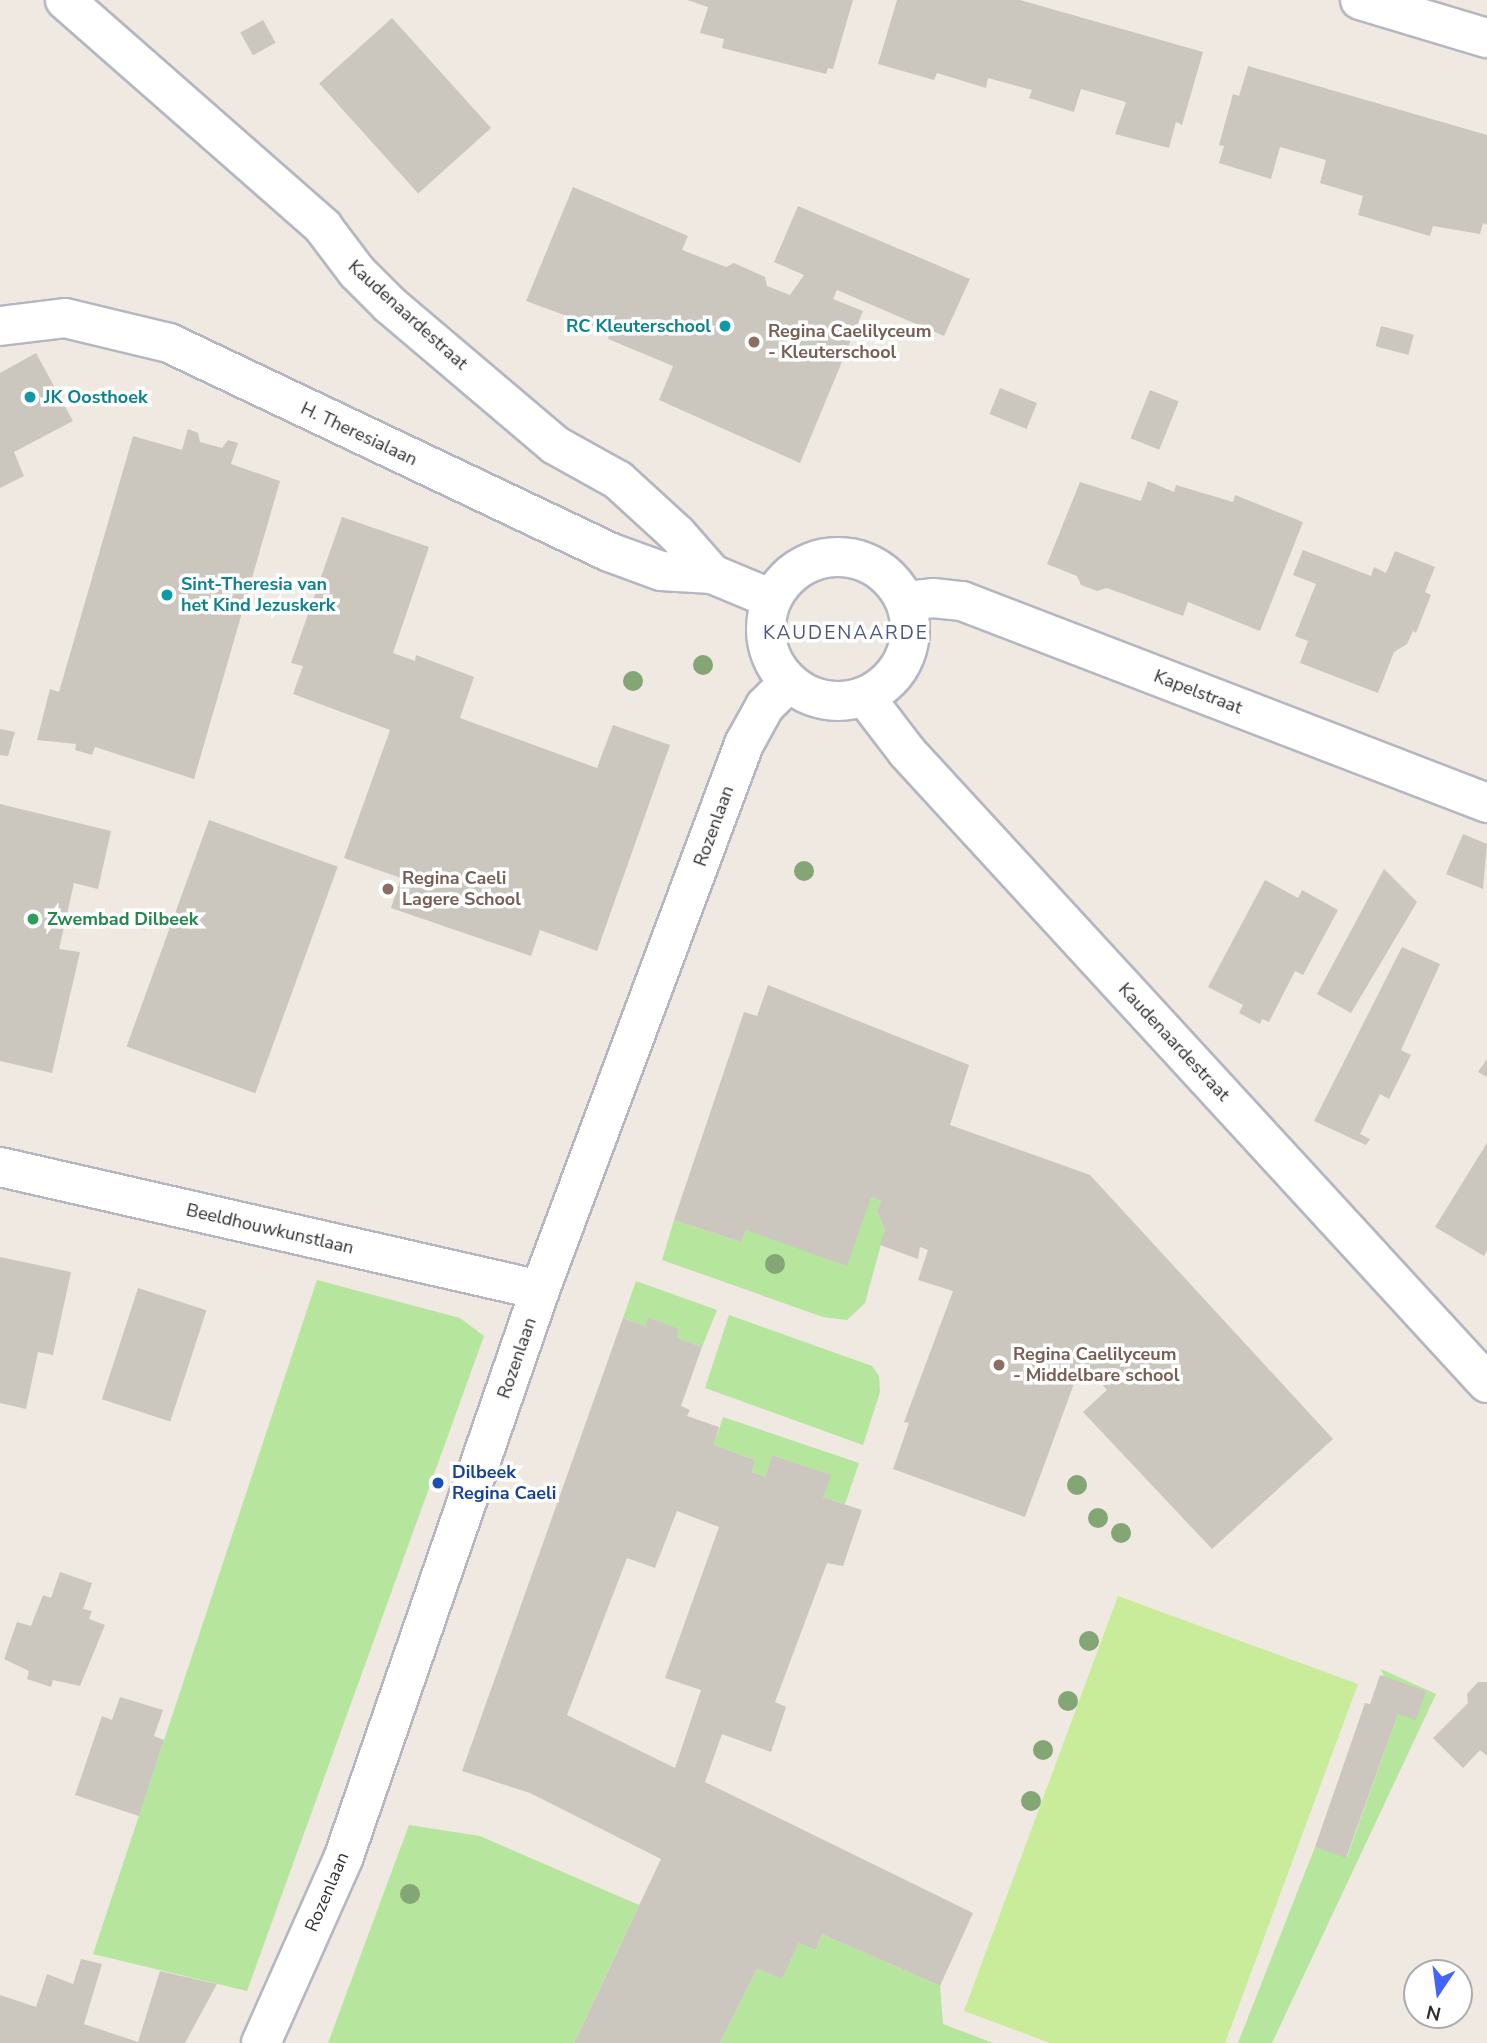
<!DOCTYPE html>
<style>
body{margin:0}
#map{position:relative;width:1487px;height:2043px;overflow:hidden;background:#efe9e1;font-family:"Nunito Sans",sans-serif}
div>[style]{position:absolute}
.green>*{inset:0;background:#b6e59e}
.pitch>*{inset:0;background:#c9ec9a}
.building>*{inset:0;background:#cbc7bf;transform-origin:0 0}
.roads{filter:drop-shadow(2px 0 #b4b7c1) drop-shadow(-2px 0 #b4b7c1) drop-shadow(0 2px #b4b7c1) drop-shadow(0 -2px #b4b7c1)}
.minor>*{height:38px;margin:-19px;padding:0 19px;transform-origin:19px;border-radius:19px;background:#fff}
.minor>.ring{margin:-19px;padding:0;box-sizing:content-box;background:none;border:38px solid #fff;border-radius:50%}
.trees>*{width:20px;height:20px;margin:-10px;border-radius:50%;background:#84a574}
.dots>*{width:19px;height:19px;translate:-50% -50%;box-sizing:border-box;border:4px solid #fff;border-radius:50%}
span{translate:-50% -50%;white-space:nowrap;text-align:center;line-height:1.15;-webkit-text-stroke:7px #fff;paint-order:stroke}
.street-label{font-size:18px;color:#2e2e2e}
.culture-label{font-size:18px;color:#0d838f;font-weight:700}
.right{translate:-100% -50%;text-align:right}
.left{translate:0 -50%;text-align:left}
.education-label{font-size:18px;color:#785e54;font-weight:700}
.leisure-label{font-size:18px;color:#27864d;font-weight:700}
.transit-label{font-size:18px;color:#164399;font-weight:700}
.neighbourhood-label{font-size:19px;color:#4d5680;letter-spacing:2px}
.north{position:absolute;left:1403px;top:1959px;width:70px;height:70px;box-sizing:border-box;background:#fff;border:2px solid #ababab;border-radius:50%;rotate:193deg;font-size:19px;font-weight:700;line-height:28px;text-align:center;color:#2e2e2e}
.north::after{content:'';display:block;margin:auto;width:24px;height:32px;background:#4264fb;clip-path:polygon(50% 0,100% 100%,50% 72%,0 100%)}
</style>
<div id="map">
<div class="green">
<div style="clip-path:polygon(871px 1197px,881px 1201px,877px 1211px,885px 1230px,865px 1303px,847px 1320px,823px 1317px,662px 1260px,674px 1220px,741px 1242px,746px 1230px)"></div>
<div style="clip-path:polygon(317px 1280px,460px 1318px,484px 1336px,247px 1991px,93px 1954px)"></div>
<div style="clip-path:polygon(636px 1281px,717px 1310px,702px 1347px,677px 1338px,679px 1329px,648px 1318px,645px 1326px,623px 1318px)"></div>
<div style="clip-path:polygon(729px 1315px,872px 1366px,879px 1376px,880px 1392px,863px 1445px,705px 1388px)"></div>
<div style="clip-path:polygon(723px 1417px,859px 1463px,845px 1504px,823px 1497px,830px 1475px,772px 1455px,765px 1477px,752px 1472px,755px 1460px,714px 1445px)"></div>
<div style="clip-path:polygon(1381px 1669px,1436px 1694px,1272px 2043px,1238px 2043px,1315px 1847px,1347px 1857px,1398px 1714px)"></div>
<div style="clip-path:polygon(409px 1825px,480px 1836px,639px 1905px,574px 2043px,328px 2043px)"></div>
<div style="clip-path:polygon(822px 1934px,940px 1986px,943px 2024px,993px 2043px,720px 2043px,757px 1969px,782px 1979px,799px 1943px,816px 1950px)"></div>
</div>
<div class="pitch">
<div style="clip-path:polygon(1118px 1596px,1358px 1684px,1225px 2043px,1050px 2043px,964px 2011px)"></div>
</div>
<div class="building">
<div style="clip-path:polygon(687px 0,853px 0,833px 69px,828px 68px,826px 74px,722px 48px,724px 39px,700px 33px,708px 7px)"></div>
<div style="clip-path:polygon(897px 0,1020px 0,1203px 52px,1182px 125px,1176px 122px,1169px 148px,1115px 134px,1126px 102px,1081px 89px,1074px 112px,1029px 98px,1032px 90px,988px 78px,986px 88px,937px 73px,934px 80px,878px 64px)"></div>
<div style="left:392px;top:18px;width:148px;height:98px;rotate:48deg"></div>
<div style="left:263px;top:20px;width:26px;height:26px;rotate:61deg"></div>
<div style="clip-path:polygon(1248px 66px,1487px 135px,1487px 225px,1483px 223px,1480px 234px,1433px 226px,1430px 236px,1358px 215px,1363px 196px,1320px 183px,1326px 160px,1280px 147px,1271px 179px,1219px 163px,1224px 146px,1219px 145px,1233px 94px,1239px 96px)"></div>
<div style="clip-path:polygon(573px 187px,688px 236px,682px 250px,726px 267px,734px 263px,765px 277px,767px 286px,790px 295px,804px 275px,774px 262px,798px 206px,970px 279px,944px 336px,837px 290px,833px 299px,863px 311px,800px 463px,659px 400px,673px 366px,608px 339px,610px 332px,526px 301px)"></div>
<div style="left:1381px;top:326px;width:34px;height:21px;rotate:15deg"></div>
<div style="clip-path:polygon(36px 353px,73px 421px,14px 452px,24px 476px,0 488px,0 373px)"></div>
<div style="left:1000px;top:388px;width:40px;height:28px;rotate:22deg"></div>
<div style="left:1150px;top:390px;width:31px;height:52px;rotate:22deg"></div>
<div style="clip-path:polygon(188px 429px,198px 433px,200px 442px,222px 448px,228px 440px,238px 443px,231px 464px,280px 481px,194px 779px,95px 747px,92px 755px,75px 750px,76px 744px,37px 740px,50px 689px,59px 692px,133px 436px,182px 450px)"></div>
<div style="clip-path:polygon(1148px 481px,1174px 492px,1176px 485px,1233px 502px,1235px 495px,1303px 522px,1260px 631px,1188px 602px,1183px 616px,1107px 588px,1097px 591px,1081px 585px,1077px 576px,1047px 564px,1080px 482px,1141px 501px)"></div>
<div style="clip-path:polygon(342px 517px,429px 547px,393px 653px,415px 661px,416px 655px,474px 677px,460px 718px,597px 768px,613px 725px,670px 745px,597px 951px,540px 930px,531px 956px,391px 908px,401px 878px,344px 858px,390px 730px,293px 694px,303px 666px,291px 663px)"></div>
<div style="clip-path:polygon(1303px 550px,1371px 576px,1374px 567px,1386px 573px,1395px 551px,1435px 567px,1425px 592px,1431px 595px,1416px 633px,1413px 631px,1407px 644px,1394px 652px,1378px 693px,1300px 663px,1308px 641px,1295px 636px,1316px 584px,1293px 575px)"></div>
<div style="clip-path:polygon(0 729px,15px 732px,8px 756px,0 755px)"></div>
<div style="clip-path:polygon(0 804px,111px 831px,98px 889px,74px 883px,59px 949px,80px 952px,52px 1073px,0 1061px)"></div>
<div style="left:209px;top:820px;width:137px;height:241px;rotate:20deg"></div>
<div style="clip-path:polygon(1463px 834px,1487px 844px,1483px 889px,1446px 874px)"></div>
<div style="clip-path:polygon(1384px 869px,1417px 902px,1351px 1013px,1317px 994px)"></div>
<div style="clip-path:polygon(1265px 880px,1298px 898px,1302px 890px,1338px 910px,1303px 975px,1295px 971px,1269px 1022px,1262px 1019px,1260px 1024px,1239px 1013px,1243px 1005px,1208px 987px)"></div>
<div style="clip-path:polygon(1402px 947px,1440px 964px,1401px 1050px,1411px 1055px,1389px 1099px,1380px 1094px,1360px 1134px,1370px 1139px,1366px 1145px,1314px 1121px)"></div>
<div style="clip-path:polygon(768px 985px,969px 1065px,950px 1125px,1090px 1175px,1333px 1439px,1212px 1549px,1083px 1412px,1107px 1390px,1082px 1362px,1025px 1517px,893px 1469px,909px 1423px,904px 1422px,953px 1291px,918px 1280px,928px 1250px,920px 1247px,918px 1259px,880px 1245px,885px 1230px,877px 1211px,881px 1201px,871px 1197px,847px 1266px,746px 1230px,741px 1242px,674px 1220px,744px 1012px,757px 1016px)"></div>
<div style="clip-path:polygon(1487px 1059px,1487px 1077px,1478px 1072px)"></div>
<div style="clip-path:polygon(1487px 1143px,1487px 1250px,1484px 1256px,1435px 1227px)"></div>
<div style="clip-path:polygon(0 1257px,71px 1272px,53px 1355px,38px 1352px,26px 1409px,0 1403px)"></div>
<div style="left:138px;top:1288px;width:72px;height:117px;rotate:18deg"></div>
<div style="clip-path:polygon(evenodd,648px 1317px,679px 1329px,677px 1338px,702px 1347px,681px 1406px,690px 1410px,687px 1416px,719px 1427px,714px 1445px,755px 1460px,752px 1472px,765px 1477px,772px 1455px,831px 1475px,823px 1497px,862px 1510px,843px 1566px,827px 1563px,775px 1702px,786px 1707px,771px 1752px,722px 1734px,705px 1782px,973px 1913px,940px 1986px,822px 1934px,816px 1950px,799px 1943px,782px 1979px,757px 1969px,720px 2043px,574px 2043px,661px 1859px,530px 1793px,462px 1771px,623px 1318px,645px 1326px,648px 1317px,677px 1511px,719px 1527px,665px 1678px,701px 1690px,675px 1768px,567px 1715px,627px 1558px,655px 1568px,677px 1511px)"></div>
<div style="clip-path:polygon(60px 1572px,92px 1583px,83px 1609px,92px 1611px,89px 1619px,105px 1625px,80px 1686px,53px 1680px,51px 1687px,27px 1679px,29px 1671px,4px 1659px,17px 1622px,31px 1626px,43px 1595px,51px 1598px)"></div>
<div style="clip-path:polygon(1380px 1675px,1426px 1691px,1416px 1720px,1398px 1714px,1346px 1858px,1315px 1847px,1365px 1703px,1370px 1704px)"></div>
<div style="clip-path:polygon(1478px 1682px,1487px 1682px,1487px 1756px,1480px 1750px,1463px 1768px,1433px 1738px,1468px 1703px,1467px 1694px)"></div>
<div style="clip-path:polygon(120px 1697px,163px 1710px,154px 1736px,164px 1740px,139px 1816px,75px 1795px,102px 1716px,112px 1720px)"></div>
<div style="clip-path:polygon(81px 1959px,102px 1964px,84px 2024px,138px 2042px,160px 1971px,217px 1984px,185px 2043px,0 2043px,0 1995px,36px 2007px,47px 1974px,73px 1984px)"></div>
</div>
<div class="roads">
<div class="minor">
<div style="left:65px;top:0;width:344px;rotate:41.3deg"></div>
<div style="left:323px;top:227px;width:56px;rotate:52.9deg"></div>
<div style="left:357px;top:272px;width:47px;rotate:45deg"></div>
<div style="left:390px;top:305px;width:216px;rotate:40.3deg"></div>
<div style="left:555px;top:445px;width:72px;rotate:29.1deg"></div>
<div style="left:618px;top:480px;width:80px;rotate:42.5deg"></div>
<div style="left:677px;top:534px;width:53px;rotate:48.8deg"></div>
<div style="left:712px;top:574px;width:65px;rotate:22.6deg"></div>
<div style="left:1360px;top:0;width:133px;rotate:16.7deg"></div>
<div style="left:0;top:326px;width:65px;rotate:-7deg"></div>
<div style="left:65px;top:318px;width:107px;rotate:13.5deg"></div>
<div style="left:169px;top:343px;width:487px;rotate:25.4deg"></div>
<div style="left:609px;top:552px;width:55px;rotate:20.1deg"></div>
<div style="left:661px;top:571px;width:51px;rotate:3.4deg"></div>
<div class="ring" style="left:766px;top:557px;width:106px;height:106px"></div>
<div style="left:906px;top:601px;width:27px;rotate:-6deg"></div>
<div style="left:933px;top:598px;width:29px;rotate:6deg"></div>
<div style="left:962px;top:601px;width:563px;rotate:21.04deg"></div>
<div style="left:865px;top:697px;width:69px;rotate:52.6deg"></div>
<div style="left:907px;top:752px;width:857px;rotate:47.41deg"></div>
<div style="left:0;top:1167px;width:554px;rotate:12.83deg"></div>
<div style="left:261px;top:2043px;width:201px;rotate:-66deg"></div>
<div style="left:343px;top:1859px;width:602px;rotate:-70.9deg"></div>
<div style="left:540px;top:1290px;width:583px;rotate:-69.51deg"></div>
<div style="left:744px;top:744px;width:43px;rotate:-61.1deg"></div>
<div style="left:765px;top:706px;width:34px;rotate:-45deg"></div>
</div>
</div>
<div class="trees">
<div style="left:703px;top:665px"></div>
<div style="left:633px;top:681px"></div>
<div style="left:804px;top:871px"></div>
<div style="left:775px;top:1264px"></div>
<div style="left:1077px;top:1485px"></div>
<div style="left:1098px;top:1518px"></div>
<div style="left:1121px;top:1533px"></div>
<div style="left:1089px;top:1641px"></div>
<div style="left:1068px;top:1701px"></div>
<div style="left:1043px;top:1750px"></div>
<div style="left:1031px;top:1801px"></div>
<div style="left:410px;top:1894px"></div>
</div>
<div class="dots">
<div style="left:725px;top:326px;background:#0f9aa8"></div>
<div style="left:754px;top:342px;background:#8d6e63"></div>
<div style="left:30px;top:397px;background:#0f9aa8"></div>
<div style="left:167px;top:595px;background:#0f9aa8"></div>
<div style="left:388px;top:889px;background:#8d6e63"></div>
<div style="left:33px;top:919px;background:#2e9e5b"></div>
<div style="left:999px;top:1365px;background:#8d6e63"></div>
<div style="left:438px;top:1483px;background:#1a4fb4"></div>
</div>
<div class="street-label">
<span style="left:408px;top:315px;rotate:42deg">Kaudenaardestraat</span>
<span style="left:359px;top:434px;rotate:25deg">H. Theresialaan</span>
<span style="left:1198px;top:692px;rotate:21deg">Kapelstraat</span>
<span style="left:714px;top:826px;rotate:-70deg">Rozenlaan</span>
<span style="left:1174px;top:1042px;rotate:47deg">Kaudenaardestraat</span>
<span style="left:270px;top:1229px;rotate:13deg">Beeldhouwkunstlaan</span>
<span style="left:517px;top:1358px;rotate:-71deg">Rozenlaan</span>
<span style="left:327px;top:1892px;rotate:-67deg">Rozenlaan</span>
</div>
<div class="culture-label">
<span class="right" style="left:711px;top:326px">RC Kleuterschool</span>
<span class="left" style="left:44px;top:397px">JK Oosthoek</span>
<span class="left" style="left:181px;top:595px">Sint-Theresia van<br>het Kind Jezuskerk</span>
</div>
<div class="education-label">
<span class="left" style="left:768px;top:342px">Regina Caelilyceum<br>- Kleuterschool</span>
<span class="left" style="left:402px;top:889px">Regina Caeli<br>Lagere School</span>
<span class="left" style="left:1013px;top:1365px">Regina Caelilyceum<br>- Middelbare school</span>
</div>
<div class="leisure-label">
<span class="left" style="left:47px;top:919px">Zwembad Dilbeek</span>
</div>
<div class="transit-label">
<span class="left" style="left:452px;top:1483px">Dilbeek<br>Regina Caeli</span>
</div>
<div class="neighbourhood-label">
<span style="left:846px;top:634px">KAUDENAARDE</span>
</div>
<div class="north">N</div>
</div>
